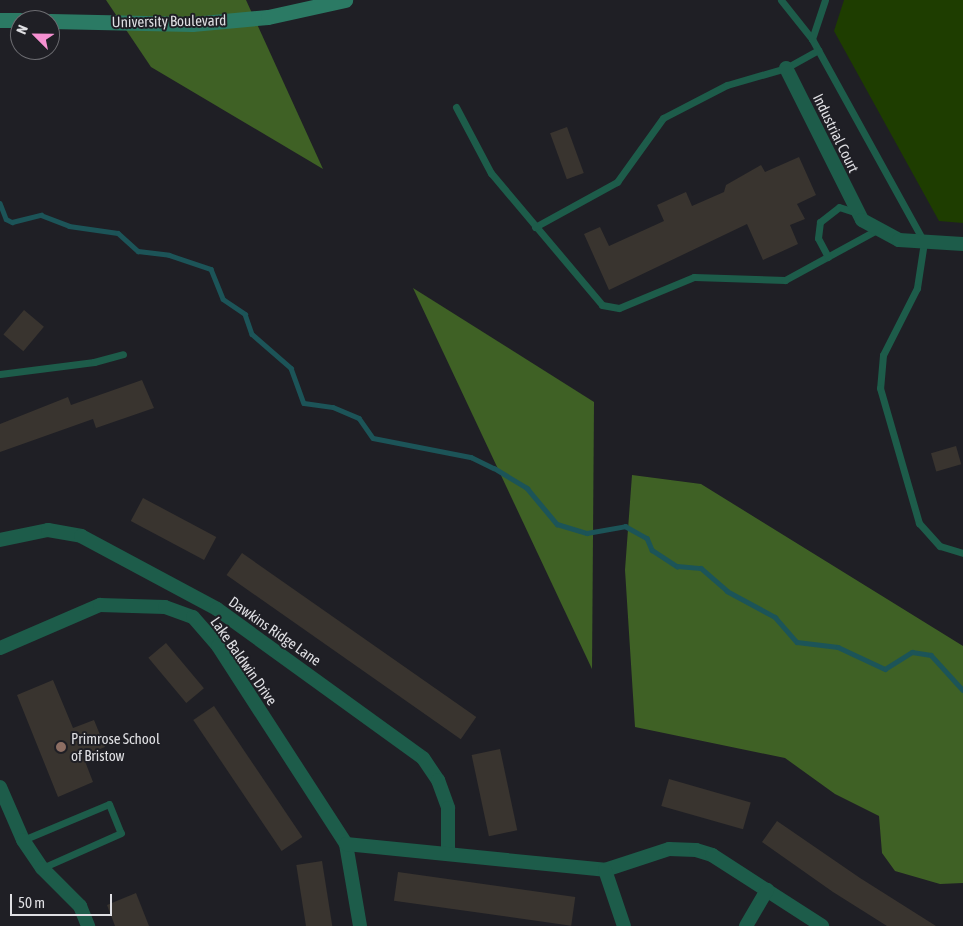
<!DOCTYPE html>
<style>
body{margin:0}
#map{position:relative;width:963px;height:926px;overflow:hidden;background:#1f1f25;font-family:"Asap Condensed",sans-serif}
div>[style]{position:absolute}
.green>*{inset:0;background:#1e3d00}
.forest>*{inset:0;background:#3f6125}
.stream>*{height:4.5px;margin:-2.25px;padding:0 2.25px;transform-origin:2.25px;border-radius:2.25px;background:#1c5458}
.building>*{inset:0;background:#39342f;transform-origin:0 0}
.lane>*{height:7px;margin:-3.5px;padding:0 3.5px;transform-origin:3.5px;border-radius:3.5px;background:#1d5c4a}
.street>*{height:14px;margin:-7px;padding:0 7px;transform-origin:7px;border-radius:7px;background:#1d5c4a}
.secondary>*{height:15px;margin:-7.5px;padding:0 7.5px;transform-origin:7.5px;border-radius:7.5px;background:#2b7a64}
.dots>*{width:14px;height:14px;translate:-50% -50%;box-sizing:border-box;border:2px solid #1f1f25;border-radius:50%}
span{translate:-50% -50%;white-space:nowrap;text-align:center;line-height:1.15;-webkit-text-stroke:4px #1f1f25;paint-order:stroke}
.street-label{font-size:15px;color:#dfdfe3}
.poi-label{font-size:15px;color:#dfdfe3}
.left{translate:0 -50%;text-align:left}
.north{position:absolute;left:10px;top:10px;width:50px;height:50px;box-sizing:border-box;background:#1f1f25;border:1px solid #6c6c71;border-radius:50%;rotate:293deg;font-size:14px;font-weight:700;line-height:20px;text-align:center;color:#dfdfe3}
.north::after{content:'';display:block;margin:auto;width:18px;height:22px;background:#f590d1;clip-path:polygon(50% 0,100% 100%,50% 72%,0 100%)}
.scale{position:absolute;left:10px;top:894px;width:102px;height:22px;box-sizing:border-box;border:2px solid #dfdfe3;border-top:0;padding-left:6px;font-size:15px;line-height:18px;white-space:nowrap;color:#dfdfe3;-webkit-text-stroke:4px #1f1f25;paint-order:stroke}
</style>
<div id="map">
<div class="green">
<div style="clip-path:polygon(844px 0,963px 0,963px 223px,939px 221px,834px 31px)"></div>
</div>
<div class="forest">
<div style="clip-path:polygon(106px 0,246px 0,323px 169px,151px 67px)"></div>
<div style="clip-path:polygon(413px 288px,594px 402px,592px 669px)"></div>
<div style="clip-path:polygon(632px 475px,701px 484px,963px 646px,963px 883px,940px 884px,895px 871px,882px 853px,879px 816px,835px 794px,785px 758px,635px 727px,625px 570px)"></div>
</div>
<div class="stream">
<div style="left:0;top:203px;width:17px;rotate:69deg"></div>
<div style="left:6px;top:219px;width:7px;rotate:27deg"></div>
<div style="left:12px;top:222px;width:30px;rotate:-14deg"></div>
<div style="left:41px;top:215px;width:30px;rotate:21deg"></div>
<div style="left:69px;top:226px;width:49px;rotate:8.1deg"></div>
<div style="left:118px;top:233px;width:27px;rotate:42deg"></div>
<div style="left:138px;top:251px;width:31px;rotate:7deg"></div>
<div style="left:169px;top:255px;width:44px;rotate:18.4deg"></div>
<div style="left:211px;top:269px;width:32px;rotate:68deg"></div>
<div style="left:223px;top:299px;width:27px;rotate:34deg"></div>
<div style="left:245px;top:314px;width:21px;rotate:71deg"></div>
<div style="left:252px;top:334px;width:52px;rotate:41.1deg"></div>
<div style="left:291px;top:368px;width:37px;rotate:70deg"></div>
<div style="left:304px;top:403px;width:29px;rotate:8deg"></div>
<div style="left:333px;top:407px;width:28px;rotate:23deg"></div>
<div style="left:359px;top:418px;width:24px;rotate:55deg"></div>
<div style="left:373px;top:438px;width:100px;rotate:11deg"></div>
<div style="left:471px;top:457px;width:25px;rotate:26deg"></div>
<div style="left:494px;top:468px;width:39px;rotate:31deg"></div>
<div style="left:527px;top:488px;width:47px;rotate:50.2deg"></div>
<div style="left:557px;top:524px;width:31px;rotate:17deg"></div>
<div style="left:587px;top:533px;width:39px;rotate:-10deg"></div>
<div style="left:625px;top:526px;width:25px;rotate:29deg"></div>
<div style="left:647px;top:538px;width:13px;rotate:67deg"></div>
<div style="left:652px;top:550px;width:30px;rotate:33deg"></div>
<div style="left:677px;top:566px;width:24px;rotate:5deg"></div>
<div style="left:701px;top:568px;width:35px;rotate:41deg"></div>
<div style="left:727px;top:591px;width:55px;rotate:28.4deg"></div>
<div style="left:775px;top:617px;width:33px;rotate:49deg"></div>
<div style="left:797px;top:642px;width:41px;rotate:7deg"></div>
<div style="left:838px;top:647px;width:52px;rotate:25.1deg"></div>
<div style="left:885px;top:669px;width:32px;rotate:-32deg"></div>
<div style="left:912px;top:652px;width:19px;rotate:9deg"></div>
<div style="left:931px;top:655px;width:47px;rotate:47.6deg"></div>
</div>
<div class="building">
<div style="left:567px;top:127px;width:49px;height:18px;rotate:70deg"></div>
<div style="clip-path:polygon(799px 157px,816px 195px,797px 204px,805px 219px,790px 225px,798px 244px,763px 260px,747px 224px,609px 290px,584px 234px,600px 227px,609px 246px,664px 221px,657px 205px,686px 192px,692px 206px,724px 192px,726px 185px,761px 165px,765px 172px)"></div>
<div style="left:24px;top:310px;width:26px;height:32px;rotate:40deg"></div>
<div style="clip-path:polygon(142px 380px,154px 408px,96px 428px,93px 419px,0 452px,0 424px,68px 397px,71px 405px)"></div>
<div style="left:956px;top:446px;width:19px;height:26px;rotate:74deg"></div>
<div style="left:143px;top:498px;width:83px;height:26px;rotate:28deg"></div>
<div style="left:242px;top:553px;width:286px;height:27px;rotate:35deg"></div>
<div style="left:166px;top:643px;width:59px;height:23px;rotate:50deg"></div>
<div style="clip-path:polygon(53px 680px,73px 728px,94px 720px,105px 747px,83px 756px,93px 782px,58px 797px,17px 695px)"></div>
<div style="left:214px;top:706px;width:158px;height:25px;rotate:56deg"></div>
<div style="left:500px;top:749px;width:83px;height:29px;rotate:78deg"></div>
<div style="left:669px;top:779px;width:85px;height:28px;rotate:16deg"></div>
<div style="clip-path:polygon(777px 821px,860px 878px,936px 926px,887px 926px,833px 892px,762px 842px)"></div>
<div style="left:322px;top:861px;width:66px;height:26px;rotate:81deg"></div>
<div style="left:398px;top:872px;width:179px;height:29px;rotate:8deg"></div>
<div style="clip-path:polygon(136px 893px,149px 926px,115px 926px,107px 905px)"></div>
</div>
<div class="lane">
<div style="left:781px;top:0;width:50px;rotate:51.5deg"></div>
<div style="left:812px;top:39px;width:232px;rotate:61.1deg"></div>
<div style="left:924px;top:242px;width:47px;rotate:98.7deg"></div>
<div style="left:917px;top:288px;width:75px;rotate:116.9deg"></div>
<div style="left:883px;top:355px;width:33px;rotate:95deg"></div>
<div style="left:880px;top:388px;width:141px;rotate:73.9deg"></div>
<div style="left:919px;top:523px;width:31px;rotate:48deg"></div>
<div style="left:940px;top:546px;width:24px;rotate:17deg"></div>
<div style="left:812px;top:39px;width:41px;rotate:-71.6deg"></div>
<div style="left:456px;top:107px;width:75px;rotate:62.1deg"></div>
<div style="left:491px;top:173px;width:172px;rotate:49.9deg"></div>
<div style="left:602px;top:305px;width:17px;rotate:10deg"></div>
<div style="left:619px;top:308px;width:81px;rotate:-22.5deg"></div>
<div style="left:694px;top:277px;width:91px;rotate:1.9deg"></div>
<div style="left:785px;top:280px;width:102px;rotate:-28.6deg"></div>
<div style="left:535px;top:227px;width:94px;rotate:-28.8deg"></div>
<div style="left:617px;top:182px;width:79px;rotate:-54.3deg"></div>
<div style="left:663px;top:118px;width:72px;rotate:-27.3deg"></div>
<div style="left:727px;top:85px;width:61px;rotate:-16.1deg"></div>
<div style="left:786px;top:68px;width:37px;rotate:-29deg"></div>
<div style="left:828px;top:257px;width:21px;rotate:-118deg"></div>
<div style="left:818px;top:238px;width:16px;rotate:-83deg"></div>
<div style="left:820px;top:222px;width:24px;rotate:-38deg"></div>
<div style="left:839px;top:207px;width:16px;rotate:18deg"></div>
<div style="left:0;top:374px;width:95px;rotate:-7.3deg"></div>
<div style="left:94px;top:362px;width:30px;rotate:-15deg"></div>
<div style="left:23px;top:840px;width:93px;rotate:-22.7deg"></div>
<div style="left:109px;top:804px;width:31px;rotate:68deg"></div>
<div style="left:121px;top:833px;width:86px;rotate:156.1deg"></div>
</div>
<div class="street">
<div style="left:786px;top:68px;width:170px;rotate:63.4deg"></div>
<div style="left:862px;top:220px;width:42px;rotate:28.4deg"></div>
<div style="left:899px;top:240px;width:64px;rotate:3.6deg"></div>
<div style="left:0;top:540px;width:49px;rotate:-11.8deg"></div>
<div style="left:48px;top:530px;width:34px;rotate:10deg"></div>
<div style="left:81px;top:536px;width:154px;rotate:28.2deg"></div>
<div style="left:217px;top:609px;width:254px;rotate:35.9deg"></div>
<div style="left:423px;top:758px;width:27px;rotate:56deg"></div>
<div style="left:438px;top:780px;width:30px;rotate:70deg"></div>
<div style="left:448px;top:808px;width:46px;rotate:90deg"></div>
<div style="left:0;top:648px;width:109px;rotate:-23.3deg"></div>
<div style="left:100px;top:605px;width:65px;rotate:1.8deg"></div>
<div style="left:165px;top:607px;width:30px;rotate:20deg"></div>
<div style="left:193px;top:617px;width:38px;rotate:49deg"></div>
<div style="left:218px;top:646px;width:236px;rotate:57.1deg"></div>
<div style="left:346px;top:844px;width:83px;rotate:80.3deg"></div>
<div style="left:0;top:787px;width:58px;rotate:66.5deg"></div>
<div style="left:23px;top:840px;width:34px;rotate:56deg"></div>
<div style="left:42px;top:868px;width:54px;rotate:45deg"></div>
<div style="left:80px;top:906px;width:22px;rotate:68deg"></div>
<div style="left:346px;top:844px;width:260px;rotate:5.7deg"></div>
<div style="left:605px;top:870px;width:67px;rotate:-18.2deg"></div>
<div style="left:669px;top:849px;width:27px;rotate:2deg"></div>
<div style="left:696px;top:850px;width:17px;rotate:17deg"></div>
<div style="left:712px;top:855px;width:131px;rotate:32.8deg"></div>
<div style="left:605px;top:870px;width:59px;rotate:71.3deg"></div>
<div style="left:746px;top:926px;width:42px;rotate:-59.7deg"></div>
</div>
<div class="secondary">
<div style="left:0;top:20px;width:20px"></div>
<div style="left:50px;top:21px;width:142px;rotate:1.2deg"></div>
<div style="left:192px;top:24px;width:76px;rotate:-5.3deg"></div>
<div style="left:268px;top:17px;width:79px;rotate:-12.4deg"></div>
</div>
<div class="dots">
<div style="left:61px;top:747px;background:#8d6e63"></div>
</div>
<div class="street-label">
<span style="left:169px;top:21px;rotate:-1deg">University Boulevard</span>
<span style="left:836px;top:133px;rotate:64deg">Industrial Court</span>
<span style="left:275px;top:631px;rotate:35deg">Dawkins Ridge Lane</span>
<span style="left:244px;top:661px;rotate:55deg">Lake Baldwin Drive</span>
</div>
<div class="poi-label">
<span class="left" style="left:71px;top:747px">Primrose School<br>of Bristow</span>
</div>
<div class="north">N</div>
<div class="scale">50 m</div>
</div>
